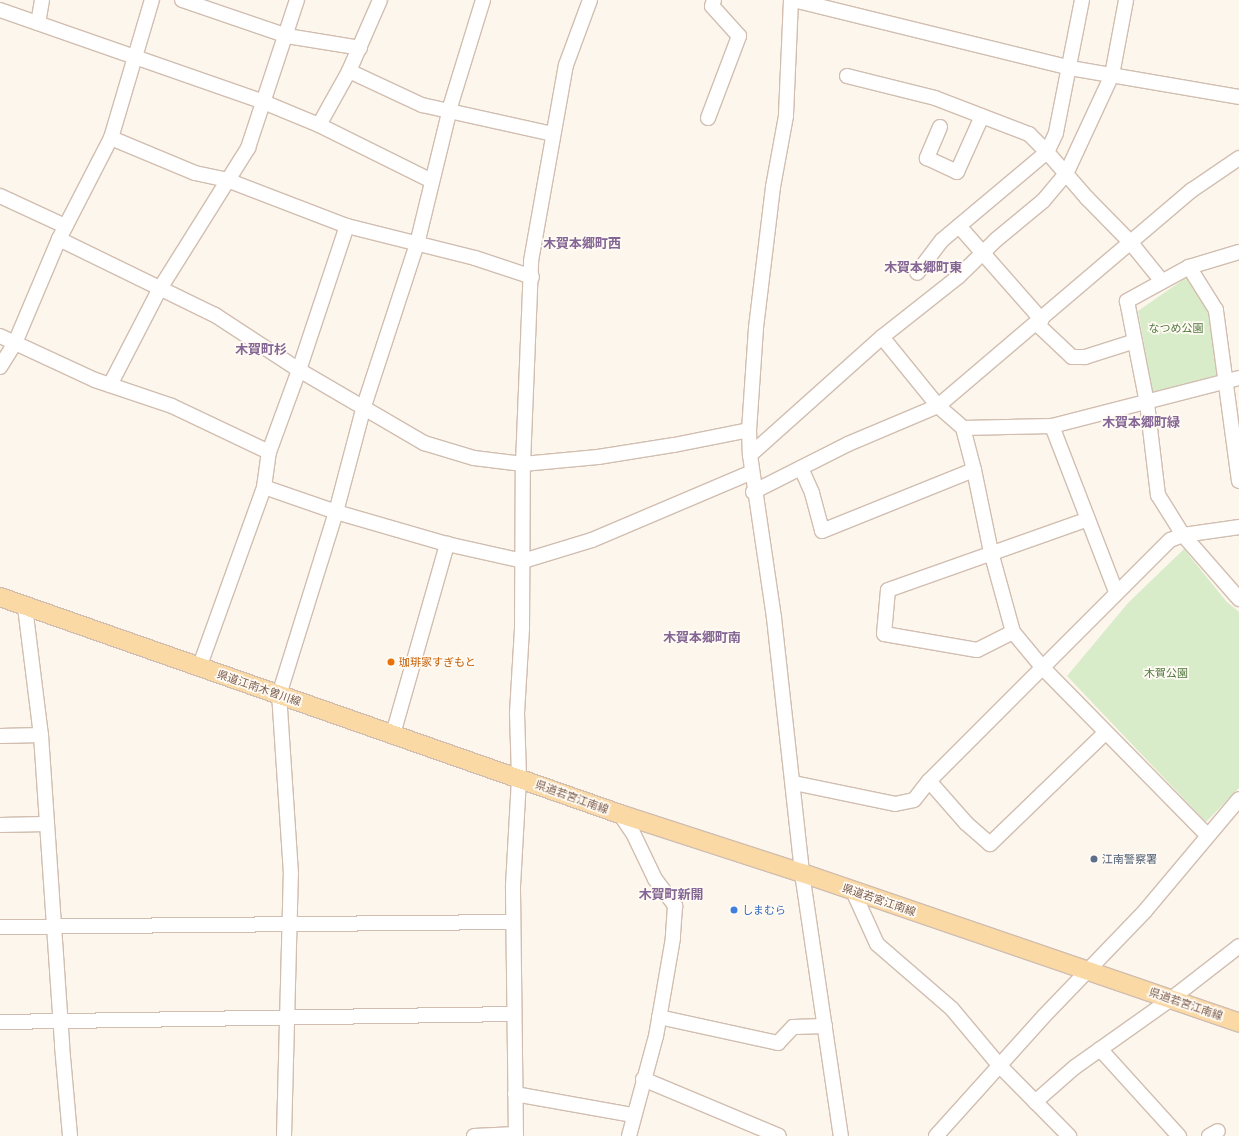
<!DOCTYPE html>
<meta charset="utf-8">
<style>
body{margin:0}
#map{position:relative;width:1239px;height:1136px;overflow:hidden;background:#fdf6ec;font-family:Helvetica,"Noto Sans JP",sans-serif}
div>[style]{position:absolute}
.green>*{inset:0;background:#d8ecc9}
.roads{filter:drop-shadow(1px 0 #d1beb0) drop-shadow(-1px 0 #d1beb0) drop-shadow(0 1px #d1beb0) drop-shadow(0 -1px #d1beb0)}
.minor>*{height:14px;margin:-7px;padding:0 7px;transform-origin:7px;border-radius:7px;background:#fff}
.major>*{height:18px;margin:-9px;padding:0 9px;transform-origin:9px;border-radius:9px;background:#fbd9a5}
.dots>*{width:11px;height:11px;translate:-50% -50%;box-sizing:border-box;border:2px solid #fffaf3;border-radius:50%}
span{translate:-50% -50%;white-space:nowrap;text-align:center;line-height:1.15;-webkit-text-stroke:3.5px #fffaf3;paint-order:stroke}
.park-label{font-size:11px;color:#537a41}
.food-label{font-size:11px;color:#c56008}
.left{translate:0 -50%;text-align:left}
.street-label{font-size:11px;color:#7a5c4d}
.service-label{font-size:11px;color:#4e5e75}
.shop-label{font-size:11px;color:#366cbe}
.quarter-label{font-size:13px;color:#846695;font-weight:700}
</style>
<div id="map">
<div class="green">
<div style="clip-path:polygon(1187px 277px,1209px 312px,1220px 380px,1153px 394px,1138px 311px)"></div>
<div style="clip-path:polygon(1184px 549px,1226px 601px,1239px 612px,1239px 788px,1206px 822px,1067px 676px,1128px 603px)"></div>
</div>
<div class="roads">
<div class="minor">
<div style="left:182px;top:0;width:111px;rotate:18.9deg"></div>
<div style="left:287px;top:36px;width:74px;rotate:9.3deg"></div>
<div style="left:791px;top:0;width:116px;rotate:92.5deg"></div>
<div style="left:786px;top:116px;width:72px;rotate:100.4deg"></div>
<div style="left:773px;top:187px;width:142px;rotate:96.9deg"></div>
<div style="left:756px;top:328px;width:102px;rotate:93.9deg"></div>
<div style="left:749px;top:430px;width:25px;rotate:88deg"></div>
<div style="left:750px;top:455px;width:165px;rotate:81.6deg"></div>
<div style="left:774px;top:618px;width:257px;rotate:83.7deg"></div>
<div style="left:802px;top:873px;width:266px;rotate:81.6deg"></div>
<div style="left:794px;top:0;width:284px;rotate:13.8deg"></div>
<div style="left:1070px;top:68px;width:171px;rotate:9.7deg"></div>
<div style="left:1082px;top:0;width:136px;rotate:101.1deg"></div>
<div style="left:1056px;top:133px;width:21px;rotate:115deg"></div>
<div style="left:1047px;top:152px;width:61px;rotate:49deg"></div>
<div style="left:1087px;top:198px;width:63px;rotate:45.6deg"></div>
<div style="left:1131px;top:243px;width:48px;rotate:51deg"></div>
<div style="left:0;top:10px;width:276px;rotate:19.2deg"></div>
<div style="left:261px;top:101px;width:63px;rotate:22.5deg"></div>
<div style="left:319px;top:125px;width:126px;rotate:26.4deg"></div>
<div style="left:38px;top:23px;width:23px;rotate:-80deg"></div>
<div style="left:349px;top:71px;width:81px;rotate:25deg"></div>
<div style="left:422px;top:105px;width:134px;rotate:12.5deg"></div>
<div style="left:847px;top:76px;width:91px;rotate:14deg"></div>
<div style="left:935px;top:98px;width:101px;rotate:21deg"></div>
<div style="left:1029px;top:134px;width:25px;rotate:45deg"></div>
<div style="left:1047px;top:152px;width:137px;rotate:140deg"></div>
<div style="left:942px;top:240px;width:41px;rotate:127.1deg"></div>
<div style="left:708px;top:118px;width:88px;rotate:-69.3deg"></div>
<div style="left:739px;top:36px;width:40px;rotate:-132deg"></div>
<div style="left:712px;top:6px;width:6px;rotate:-72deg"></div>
<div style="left:319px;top:125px;width:62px;rotate:-60.9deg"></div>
<div style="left:349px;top:71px;width:77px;rotate:-66.4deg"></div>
<div style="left:940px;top:127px;width:34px;rotate:113deg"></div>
<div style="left:927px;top:158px;width:33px;rotate:25deg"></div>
<div style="left:957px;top:172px;width:61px;rotate:-65.9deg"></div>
<div style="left:111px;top:138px;width:91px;rotate:22.6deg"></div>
<div style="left:195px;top:173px;width:33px;rotate:12deg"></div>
<div style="left:227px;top:180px;width:129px;rotate:21deg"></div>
<div style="left:347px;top:226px;width:132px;rotate:14deg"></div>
<div style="left:475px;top:258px;width:60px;rotate:18.4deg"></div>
<div style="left:0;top:196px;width:72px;rotate:24.8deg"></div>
<div style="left:959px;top:226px;width:125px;rotate:48.6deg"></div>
<div style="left:59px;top:239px;width:174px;rotate:26deg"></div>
<div style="left:215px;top:315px;width:100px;rotate:33.2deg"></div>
<div style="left:299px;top:370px;width:145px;rotate:30.3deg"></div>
<div style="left:424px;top:443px;width:52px;rotate:16.7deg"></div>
<div style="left:474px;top:458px;width:49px;rotate:7deg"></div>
<div style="left:523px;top:464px;width:75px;rotate:-5.3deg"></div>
<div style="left:598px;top:457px;width:77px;rotate:-9deg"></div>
<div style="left:674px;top:445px;width:76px;rotate:-11.3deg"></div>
<div style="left:1189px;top:267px;width:52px;rotate:-16.7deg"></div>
<div style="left:1037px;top:324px;width:48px;rotate:43.3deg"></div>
<div style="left:1072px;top:357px;width:13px"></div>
<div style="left:1085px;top:357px;width:52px;rotate:-17.7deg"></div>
<div style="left:0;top:336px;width:105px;rotate:24.9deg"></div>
<div style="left:95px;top:380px;width:81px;rotate:18.7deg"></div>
<div style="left:172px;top:406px;width:107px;rotate:25.4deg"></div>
<div style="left:882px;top:337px;width:89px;rotate:50.9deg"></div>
<div style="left:938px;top:406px;width:33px;rotate:41deg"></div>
<div style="left:963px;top:428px;width:43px;rotate:75.3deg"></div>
<div style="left:974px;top:470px;width:84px;rotate:78.3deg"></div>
<div style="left:991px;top:552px;width:83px;rotate:74.6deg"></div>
<div style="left:1013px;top:632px;width:47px;rotate:50.2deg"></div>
<div style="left:1043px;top:668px;width:235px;rotate:45.5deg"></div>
<div style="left:0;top:367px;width:28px;rotate:-58deg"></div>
<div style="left:15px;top:343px;width:113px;rotate:-67.1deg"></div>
<div style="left:59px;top:239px;width:114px;rotate:-62.8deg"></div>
<div style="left:111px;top:138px;width:144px;rotate:-73.5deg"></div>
<div style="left:110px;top:385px;width:107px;rotate:-62.7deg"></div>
<div style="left:159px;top:290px;width:168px;rotate:-57.9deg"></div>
<div style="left:248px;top:148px;width:156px;rotate:-71.7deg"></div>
<div style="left:1052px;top:426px;width:178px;rotate:68.9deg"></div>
<div style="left:963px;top:428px;width:89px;rotate:-1.3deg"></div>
<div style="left:1052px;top:426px;width:193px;rotate:-14.4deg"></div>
<div style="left:750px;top:455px;width:177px;rotate:-41.8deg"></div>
<div style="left:882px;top:337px;width:97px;rotate:-38.3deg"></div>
<div style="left:958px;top:277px;width:54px;rotate:-44.3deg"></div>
<div style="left:997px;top:239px;width:60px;rotate:-39.6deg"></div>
<div style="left:1043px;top:201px;width:35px;rotate:-50deg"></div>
<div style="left:1066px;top:174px;width:109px;rotate:-65.1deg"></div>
<div style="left:1112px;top:75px;width:76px;rotate:-79.4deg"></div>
<div style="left:801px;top:468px;width:27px;rotate:66deg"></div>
<div style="left:812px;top:493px;width:39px;rotate:75deg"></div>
<div style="left:822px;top:531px;width:164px;rotate:-21.9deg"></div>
<div style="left:1239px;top:481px;width:173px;rotate:-97.7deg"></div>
<div style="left:1216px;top:310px;width:51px;rotate:-122.1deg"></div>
<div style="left:1189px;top:267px;width:71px;rotate:151.3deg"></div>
<div style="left:1127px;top:301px;width:104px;rotate:78.9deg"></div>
<div style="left:1147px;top:403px;width:93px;rotate:83.2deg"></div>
<div style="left:1158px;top:495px;width:47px;rotate:58deg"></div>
<div style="left:1183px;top:535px;width:85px;rotate:48.8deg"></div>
<div style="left:264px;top:487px;width:76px;rotate:19.1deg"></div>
<div style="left:336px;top:512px;width:116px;rotate:16.1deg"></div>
<div style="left:447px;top:544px;width:78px;rotate:12.6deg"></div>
<div style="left:523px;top:561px;width:72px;rotate:-16.9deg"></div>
<div style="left:592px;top:540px;width:174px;rotate:-23deg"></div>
<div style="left:753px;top:492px;width:106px;rotate:-26.8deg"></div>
<div style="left:848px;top:444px;width:98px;rotate:-22.9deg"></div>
<div style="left:938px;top:406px;width:333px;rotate:-40.4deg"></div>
<div style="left:1192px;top:190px;width:57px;rotate:-34.2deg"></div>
<div style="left:25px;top:607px;width:129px;rotate:82.9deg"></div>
<div style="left:41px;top:735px;width:312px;rotate:86.1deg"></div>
<div style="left:62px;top:1046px;width:90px;rotate:84.9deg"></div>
<div style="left:1013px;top:632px;width:40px;rotate:153.4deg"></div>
<div style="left:977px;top:650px;width:94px;rotate:-170.2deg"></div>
<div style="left:884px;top:634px;width:44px;rotate:-84.8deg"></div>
<div style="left:888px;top:590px;width:212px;rotate:-19.5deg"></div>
<div style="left:199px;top:668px;width:192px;rotate:-70.2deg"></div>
<div style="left:264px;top:487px;width:35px;rotate:-82deg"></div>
<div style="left:269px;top:452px;width:87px;rotate:-69.9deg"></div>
<div style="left:299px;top:370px;width:152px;rotate:-71.6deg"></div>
<div style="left:1105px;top:733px;width:160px;rotate:136deg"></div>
<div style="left:990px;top:844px;width:32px;rotate:-139deg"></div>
<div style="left:966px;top:823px;width:56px;rotate:-131.4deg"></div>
<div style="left:929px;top:781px;width:341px;rotate:-45deg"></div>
<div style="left:1170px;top:540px;width:14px;rotate:-21deg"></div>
<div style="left:1183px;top:535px;width:57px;rotate:-8.1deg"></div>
<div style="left:393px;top:734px;width:198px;rotate:-74.1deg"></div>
<div style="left:0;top:736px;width:41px;rotate:-1.4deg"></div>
<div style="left:794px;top:783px;width:103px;rotate:11.7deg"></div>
<div style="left:895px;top:804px;width:19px;rotate:-12deg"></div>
<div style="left:914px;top:800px;width:24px;rotate:-52deg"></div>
<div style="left:620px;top:814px;width:23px;rotate:56deg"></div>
<div style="left:633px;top:833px;width:51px;rotate:64.4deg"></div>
<div style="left:655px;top:879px;width:34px;rotate:53deg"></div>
<div style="left:675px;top:906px;width:32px;rotate:94deg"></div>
<div style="left:673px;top:938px;width:99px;rotate:99.8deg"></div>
<div style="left:656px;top:1036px;width:104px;rotate:105.1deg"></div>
<div style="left:0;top:825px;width:46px;rotate:-1.2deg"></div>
<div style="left:853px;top:891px;width:58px;rotate:65.6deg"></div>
<div style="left:877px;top:944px;width:99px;rotate:40.9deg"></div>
<div style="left:952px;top:1009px;width:73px;rotate:50deg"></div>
<div style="left:999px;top:1065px;width:100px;rotate:45.4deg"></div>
<div style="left:0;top:927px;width:513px;rotate:-0.56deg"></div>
<div style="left:659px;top:1017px;width:122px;rotate:12.3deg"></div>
<div style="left:778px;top:1043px;width:22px;rotate:-47deg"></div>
<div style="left:793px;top:1027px;width:32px;rotate:-2deg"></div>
<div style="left:0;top:1022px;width:513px;rotate:-0.89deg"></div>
<div style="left:1100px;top:1049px;width:118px;rotate:47.8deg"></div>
<div style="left:643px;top:1079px;width:147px;rotate:22.7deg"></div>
<div style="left:515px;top:1094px;width:120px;rotate:10.1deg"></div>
<div style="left:1035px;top:1102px;width:53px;rotate:-41.2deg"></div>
<div style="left:1075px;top:1067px;width:118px;rotate:-35.3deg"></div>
<div style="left:1171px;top:999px;width:86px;rotate:-37.9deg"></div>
<div style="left:284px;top:1136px;width:262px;rotate:-88.5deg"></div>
<div style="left:291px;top:874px;width:179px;rotate:-93.8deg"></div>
<div style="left:279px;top:695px;width:192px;rotate:-72.7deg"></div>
<div style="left:336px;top:512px;width:110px;rotate:-75.2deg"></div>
<div style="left:364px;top:406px;width:170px;rotate:-71.9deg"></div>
<div style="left:417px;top:244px;width:144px;rotate:-76.3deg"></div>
<div style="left:451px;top:104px;width:109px;rotate:-72.9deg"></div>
<div style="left:474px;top:1136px;width:42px;rotate:-2.7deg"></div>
<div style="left:516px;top:1136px;width:250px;rotate:-90.7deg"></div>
<div style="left:513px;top:886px;width:109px;rotate:-86.8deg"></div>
<div style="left:519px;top:777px;width:64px;rotate:-91.8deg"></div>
<div style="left:517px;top:713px;width:85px;rotate:-86.6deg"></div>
<div style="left:522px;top:628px;width:164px;rotate:-89.7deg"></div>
<div style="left:523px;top:464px;width:203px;rotate:-87.7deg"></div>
<div style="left:531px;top:261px;width:199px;rotate:-79.9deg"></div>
<div style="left:566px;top:65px;width:69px;rotate:-69.7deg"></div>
<div style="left:936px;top:1136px;width:161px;rotate:-48deg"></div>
<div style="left:1044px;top:1016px;width:146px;rotate:-46.1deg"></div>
<div style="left:1145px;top:911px;width:146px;rotate:-50deg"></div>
<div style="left:1209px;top:1136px;width:10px;rotate:-29deg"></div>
</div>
<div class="major">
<div style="left:0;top:597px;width:657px;rotate:19.29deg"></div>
<div style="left:620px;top:814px;width:191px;rotate:18deg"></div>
<div style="left:802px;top:873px;width:462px;rotate:18.9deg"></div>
</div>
</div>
<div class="dots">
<div style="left:391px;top:662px;background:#e8710a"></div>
<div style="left:1094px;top:859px;background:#5c6f8a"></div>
<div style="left:734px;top:910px;background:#3f7fe0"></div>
</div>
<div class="park-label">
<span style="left:1176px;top:328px">なつめ公園</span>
<span style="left:1166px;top:673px">木賀公園</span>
</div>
<div class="food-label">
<span class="left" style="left:399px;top:662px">珈琲家すぎもと</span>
</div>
<div class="street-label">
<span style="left:259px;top:688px;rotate:19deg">県道江南木曽川線</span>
<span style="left:572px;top:797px;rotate:20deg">県道若宮江南線</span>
<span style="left:879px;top:900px;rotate:19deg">県道若宮江南線</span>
<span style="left:1186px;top:1004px;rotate:19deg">県道若宮江南線</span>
</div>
<div class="service-label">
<span class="left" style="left:1102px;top:859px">江南警察署</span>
</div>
<div class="shop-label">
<span class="left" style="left:742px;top:910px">しまむら</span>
</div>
<div class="quarter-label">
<span style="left:582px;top:244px">木賀本郷町西</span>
<span style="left:923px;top:268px">木賀本郷町東</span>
<span style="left:261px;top:350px">木賀町杉</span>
<span style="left:1141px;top:423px">木賀本郷町緑</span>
<span style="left:702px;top:638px">木賀本郷町南</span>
<span style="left:671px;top:895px">木賀町新開</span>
</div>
</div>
